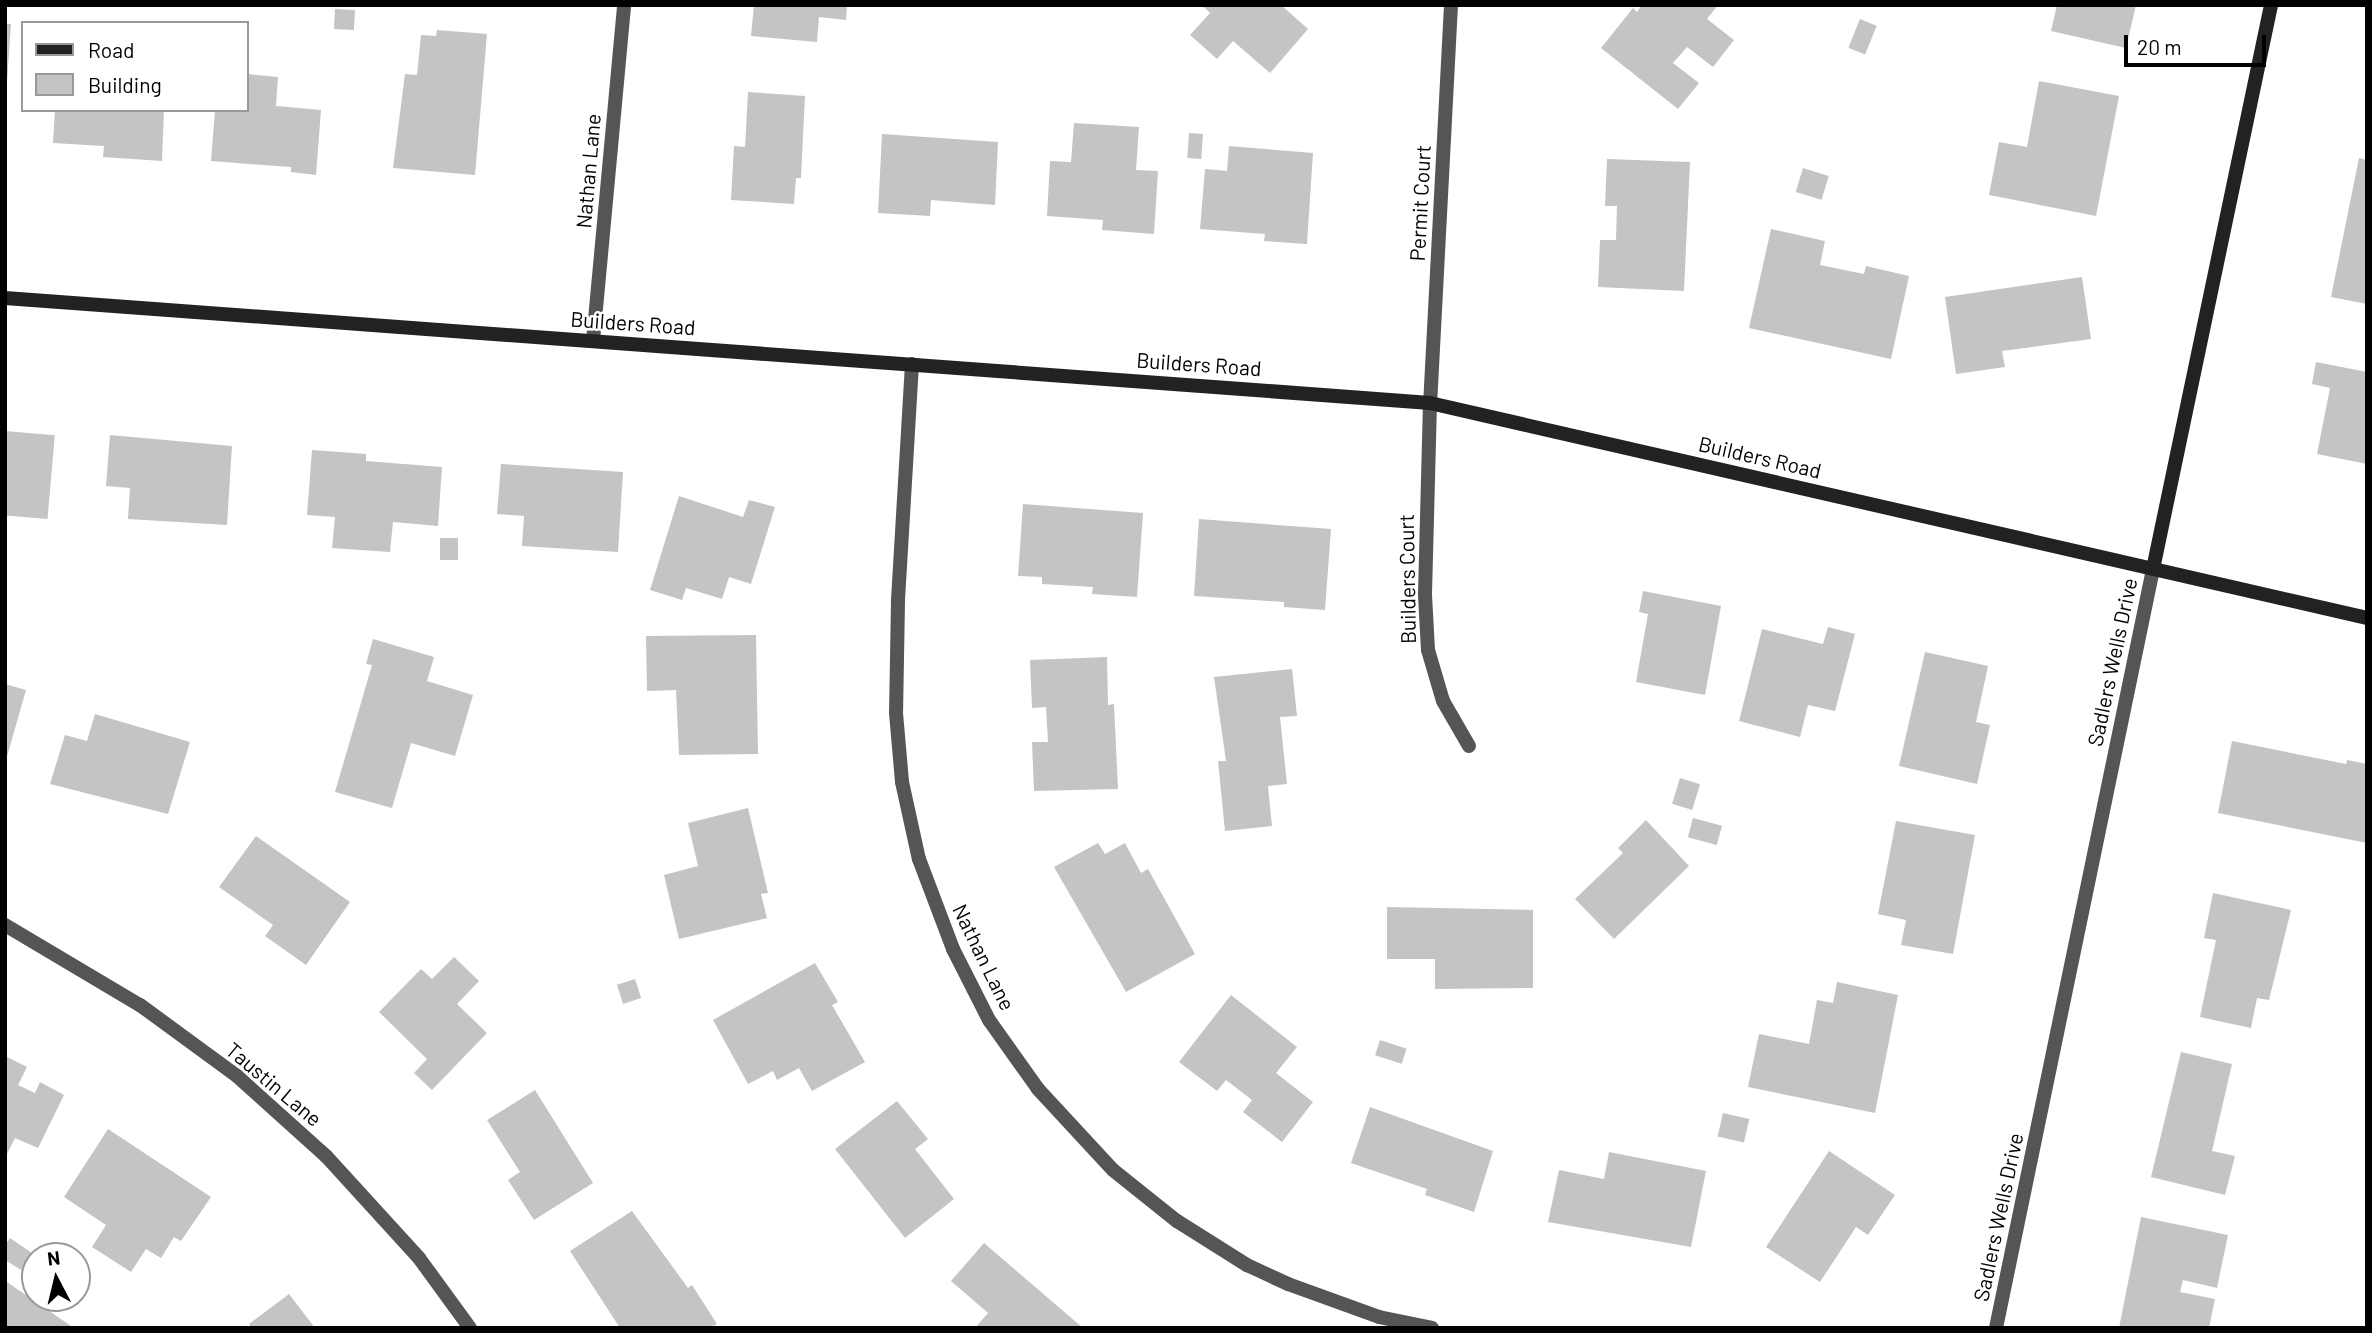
<!DOCTYPE html>
<style>
body{margin:0}
#map{position:relative;width:2372px;height:1333px;overflow:hidden;background:#fff;font-family:Barlow,sans-serif}
div>[style]{position:absolute}
.building>*{inset:0;background:#c4c4c4;transform-origin:0 0}
.street>*{height:14px;margin:-7px;padding:0 7px;transform-origin:7px;border-radius:7px;background:#555}
.secondary>*{height:14px;margin:-7px;padding:0 7px;transform-origin:7px;border-radius:7px;background:#222}
span{translate:-50% -50%;white-space:nowrap;text-align:center;line-height:1.15;-webkit-text-stroke:5px #fff;paint-order:stroke}
.street-label{font-size:21px;color:#000}
.frame{position:absolute;inset:0;border:7px solid #000;pointer-events:none}
.legend{position:absolute;left:21px;top:21px;width:228px;height:91px;box-sizing:border-box;background:#fff;border:2px solid #999;margin:0;padding:9px 12px;list-style:none;font-size:21px;color:#000}
.legend li{display:flex;align-items:center;gap:14px;height:35px}
.legend b{width:35px;border:2px solid #999}
.north{position:absolute;left:21px;top:1242px;width:70px;height:70px;box-sizing:border-box;background:#fff;border:2px solid #999;border-radius:50%;rotate:353deg;font-size:19px;font-weight:700;line-height:28px;text-align:center;color:#000}
.north::after{content:'';display:block;margin:auto;width:24px;height:32px;background:#000;clip-path:polygon(50% 0,100% 100%,50% 72%,0 100%)}
.scale{position:absolute;left:2124px;top:35px;width:142px;height:32px;box-sizing:border-box;border:4px solid #000;border-top:0;padding-left:9px;font-size:21px;line-height:24px;white-space:nowrap;color:#000;-webkit-text-stroke:5px #fff;paint-order:stroke}
</style>
<div id="map">
<div class="building">
<div style="clip-path:polygon(754px 5px,847px 5px,846px 20px,819px 17px,817px 42px,751px 36px)"></div>
<div style="clip-path:polygon(1202px 5px,1281px 5px,1308px 29px,1270px 73px,1233px 41px,1217px 59px,1190px 35px,1210px 13px)"></div>
<div style="clip-path:polygon(1642px 5px,1718px 5px,1707px 19px,1734px 40px,1713px 67px,1687px 47px,1673px 63px,1699px 83px,1678px 109px,1601px 48px,1633px 8px,1637px 12px)"></div>
<div style="clip-path:polygon(2057px 5px,2136px 5px,2126px 48px,2051px 31px)"></div>
<div style="left:335px;top:9px;width:20px;height:20px;rotate:3deg"></div>
<div style="left:1860px;top:19px;width:18px;height:31px;rotate:22deg"></div>
<div style="clip-path:polygon(5px 24px,11px 24px,7px 82px,5px 82px)"></div>
<div style="clip-path:polygon(437px 30px,487px 34px,475px 175px,393px 168px,405px 74px,417px 75px,421px 35px,436px 36px)"></div>
<div style="clip-path:polygon(247px 74px,278px 77px,276px 106px,321px 110px,316px 175px,291px 172px,291px 167px,211px 161px,215px 110px,247px 110px)"></div>
<div style="clip-path:polygon(2039px 81px,2119px 96px,2096px 216px,1989px 195px,1999px 142px,2027px 147px)"></div>
<div style="clip-path:polygon(748px 92px,805px 96px,801px 178px,796px 178px,794px 204px,731px 200px,734px 146px,745px 147px)"></div>
<div style="clip-path:polygon(55px 110px,164px 110px,162px 161px,103px 157px,104px 146px,53px 143px)"></div>
<div style="clip-path:polygon(1074px 123px,1139px 127px,1136px 170px,1158px 171px,1154px 234px,1102px 230px,1103px 220px,1047px 216px,1050px 161px,1071px 162px)"></div>
<div style="left:1189px;top:133px;width:14px;height:25px;rotate:4deg"></div>
<div style="clip-path:polygon(882px 134px,998px 142px,995px 205px,931px 200px,930px 216px,878px 213px)"></div>
<div style="clip-path:polygon(1229px 146px,1313px 153px,1307px 244px,1264px 241px,1265px 234px,1200px 229px,1205px 169px,1227px 171px)"></div>
<div style="clip-path:polygon(2359px 158px,2367px 160px,2367px 304px,2331px 297px)"></div>
<div style="clip-path:polygon(1607px 159px,1690px 162px,1684px 291px,1598px 287px,1600px 240px,1616px 240px,1617px 206px,1605px 206px)"></div>
<div style="left:1803px;top:168px;width:27px;height:25px;rotate:17deg"></div>
<div style="clip-path:polygon(1771px 229px,1825px 241px,1820px 265px,1864px 274px,1866px 266px,1909px 276px,1891px 359px,1749px 328px)"></div>
<div style="clip-path:polygon(2082px 277px,2091px 339px,2002px 351px,2005px 367px,1956px 374px,1945px 297px)"></div>
<div style="clip-path:polygon(2316px 362px,2367px 372px,2367px 464px,2317px 454px,2330px 388px,2312px 384px)"></div>
<div style="left:5px;top:431px;width:50px;height:84px;rotate:5deg"></div>
<div style="clip-path:polygon(110px 435px,232px 446px,227px 525px,128px 519px,130px 488px,106px 486px)"></div>
<div style="clip-path:polygon(312px 450px,366px 454px,366px 461px,442px 467px,438px 526px,393px 522px,390px 552px,332px 548px,335px 517px,307px 515px)"></div>
<div style="clip-path:polygon(501px 464px,623px 472px,618px 552px,522px 546px,524px 516px,497px 514px)"></div>
<div style="clip-path:polygon(679px 496px,743px 517px,749px 500px,775px 507px,751px 584px,729px 577px,722px 599px,686px 588px,682px 600px,650px 590px)"></div>
<div style="clip-path:polygon(1023px 504px,1143px 513px,1137px 597px,1092px 594px,1093px 587px,1042px 584px,1042px 577px,1018px 576px)"></div>
<div style="clip-path:polygon(1199px 519px,1331px 529px,1325px 610px,1284px 607px,1284px 602px,1194px 596px)"></div>
<div style="left:440px;top:538px;width:18px;height:22px"></div>
<div style="clip-path:polygon(1643px 591px,1721px 606px,1705px 695px,1636px 682px,1648px 614px,1639px 612px)"></div>
<div style="clip-path:polygon(1828px 627px,1855px 634px,1835px 711px,1808px 705px,1800px 737px,1739px 721px,1762px 629px,1823px 644px)"></div>
<div style="clip-path:polygon(756px 635px,758px 754px,679px 755px,676px 690px,647px 691px,646px 636px)"></div>
<div style="clip-path:polygon(373px 639px,434px 657px,427px 681px,473px 695px,455px 756px,411px 743px,392px 808px,335px 792px,372px 665px,366px 664px)"></div>
<div style="clip-path:polygon(1925px 652px,1988px 666px,1976px 722px,1990px 725px,1977px 784px,1899px 766px)"></div>
<div style="clip-path:polygon(1107px 657px,1108px 705px,1114px 704px,1118px 789px,1034px 791px,1032px 742px,1048px 742px,1046px 707px,1032px 708px,1030px 660px)"></div>
<div style="clip-path:polygon(1292px 669px,1297px 716px,1280px 717px,1287px 784px,1268px 786px,1272px 826px,1225px 831px,1218px 761px,1226px 761px,1214px 677px)"></div>
<div style="clip-path:polygon(5px 684px,26px 690px,6px 760px,5px 760px)"></div>
<div style="clip-path:polygon(95px 714px,190px 742px,168px 814px,50px 784px,65px 735px,87px 741px)"></div>
<div style="clip-path:polygon(2232px 741px,2346px 764px,2347px 760px,2367px 764px,2367px 843px,2218px 813px)"></div>
<div style="left:1680px;top:778px;width:21px;height:27px;rotate:17deg"></div>
<div style="clip-path:polygon(748px 808px,768px 893px,761px 894px,767px 918px,679px 939px,664px 875px,698px 866px,688px 823px)"></div>
<div style="left:1693px;top:818px;width:30px;height:20px;rotate:15deg"></div>
<div style="clip-path:polygon(1646px 820px,1689px 866px,1614px 939px,1575px 899px,1623px 853px,1618px 848px)"></div>
<div style="clip-path:polygon(1896px 821px,1975px 835px,1953px 954px,1901px 945px,1906px 920px,1878px 914px)"></div>
<div style="clip-path:polygon(256px 836px,350px 902px,306px 965px,265px 936px,273px 925px,219px 887px)"></div>
<div style="clip-path:polygon(1098px 843px,1105px 854px,1125px 843px,1141px 873px,1148px 869px,1195px 954px,1126px 992px,1054px 867px)"></div>
<div style="clip-path:polygon(2213px 893px,2291px 910px,2269px 1000px,2257px 998px,2251px 1028px,2200px 1017px,2216px 940px,2204px 938px)"></div>
<div style="clip-path:polygon(1387px 907px,1533px 910px,1533px 988px,1435px 989px,1435px 959px,1387px 959px)"></div>
<div style="clip-path:polygon(454px 957px,479px 981px,457px 1004px,487px 1033px,432px 1090px,414px 1073px,427px 1059px,379px 1012px,421px 969px,432px 979px)"></div>
<div style="clip-path:polygon(815px 963px,838px 1002px,832px 1005px,865px 1062px,812px 1091px,799px 1068px,777px 1080px,773px 1071px,748px 1084px,713px 1020px)"></div>
<div style="left:635px;top:979px;width:20px;height:19px;rotate:72deg"></div>
<div style="clip-path:polygon(1837px 982px,1898px 995px,1875px 1113px,1748px 1087px,1759px 1034px,1809px 1044px,1817px 1000px,1833px 1003px)"></div>
<div style="clip-path:polygon(1231px 995px,1297px 1047px,1276px 1073px,1313px 1102px,1282px 1142px,1243px 1112px,1252px 1100px,1226px 1080px,1217px 1091px,1179px 1062px)"></div>
<div style="left:1380px;top:1040px;width:28px;height:16px;rotate:18deg"></div>
<div style="clip-path:polygon(2181px 1052px,2232px 1064px,2212px 1151px,2235px 1156px,2225px 1195px,2151px 1177px)"></div>
<div style="clip-path:polygon(5px 1056px,27px 1067px,18px 1085px,35px 1093px,40px 1082px,64px 1095px,38px 1148px,15px 1138px,5px 1158px)"></div>
<div style="clip-path:polygon(535px 1090px,593px 1183px,534px 1220px,508px 1180px,520px 1172px,487px 1120px)"></div>
<div style="clip-path:polygon(897px 1101px,928px 1139px,915px 1149px,954px 1199px,905px 1238px,835px 1149px)"></div>
<div style="clip-path:polygon(1370px 1107px,1493px 1151px,1474px 1212px,1425px 1195px,1427px 1189px,1351px 1163px)"></div>
<div style="left:1723px;top:1113px;width:27px;height:24px;rotate:13deg"></div>
<div style="clip-path:polygon(108px 1129px,211px 1197px,181px 1241px,174px 1237px,161px 1258px,146px 1249px,131px 1272px,92px 1247px,106px 1225px,64px 1197px)"></div>
<div style="clip-path:polygon(1829px 1151px,1895px 1195px,1868px 1235px,1856px 1227px,1820px 1282px,1766px 1247px)"></div>
<div style="clip-path:polygon(1609px 1152px,1706px 1171px,1691px 1247px,1548px 1222px,1559px 1170px,1604px 1179px)"></div>
<div style="clip-path:polygon(632px 1211px,688px 1288px,692px 1285px,717px 1324px,710px 1328px,620px 1328px,570px 1251px)"></div>
<div style="clip-path:polygon(2141px 1217px,2228px 1235px,2217px 1288px,2183px 1280px,2180px 1292px,2215px 1299px,2209px 1328px,2119px 1328px)"></div>
<div style="clip-path:polygon(10px 1238px,32px 1253px,21px 1270px,5px 1260px,5px 1245px)"></div>
<div style="clip-path:polygon(984px 1243px,1083px 1328px,975px 1328px,988px 1313px,951px 1281px)"></div>
<div style="clip-path:polygon(7px 1282px,71px 1326px,70px 1328px,5px 1328px)"></div>
<div style="clip-path:polygon(289px 1294px,315px 1328px,252px 1328px,249px 1324px)"></div>
</div>
<div class="street">
<div style="left:1451px;top:5px;width:399px;rotate:93deg"></div>
<div style="left:1430px;top:403px;width:192px;rotate:91.5deg"></div>
<div style="left:1425px;top:595px;width:55px;rotate:86.9deg"></div>
<div style="left:1428px;top:650px;width:53px;rotate:73.6deg"></div>
<div style="left:1443px;top:701px;width:52px;rotate:60deg"></div>
<div style="left:593px;top:341px;width:337px;rotate:-84.7deg"></div>
<div style="left:912px;top:364px;width:237px;rotate:93.4deg"></div>
<div style="left:898px;top:601px;width:112px;rotate:91deg"></div>
<div style="left:896px;top:713px;width:69px;rotate:85deg"></div>
<div style="left:902px;top:782px;width:79px;rotate:77.6deg"></div>
<div style="left:919px;top:859px;width:96px;rotate:69.3deg"></div>
<div style="left:953px;top:949px;width:80px;rotate:63.1deg"></div>
<div style="left:989px;top:1020px;width:85px;rotate:54.6deg"></div>
<div style="left:1038px;top:1089px;width:110px;rotate:47.2deg"></div>
<div style="left:1113px;top:1170px;width:82px;rotate:38.6deg"></div>
<div style="left:1177px;top:1221px;width:83px;rotate:32.2deg"></div>
<div style="left:1247px;top:1265px;width:45px;rotate:24.9deg"></div>
<div style="left:1288px;top:1284px;width:97px;rotate:19.9deg"></div>
<div style="left:1379px;top:1317px;width:54px;rotate:11.7deg"></div>
<div style="left:5px;top:925px;width:157px;rotate:30.7deg"></div>
<div style="left:140px;top:1005px;width:120px;rotate:36.2deg"></div>
<div style="left:237px;top:1076px;width:120px;rotate:42deg"></div>
<div style="left:326px;top:1156px;width:138px;rotate:47.6deg"></div>
<div style="left:419px;top:1258px;width:87px;rotate:53.9deg"></div>
<div style="left:1996px;top:1328px;width:775px;rotate:-78.31deg"></div>
</div>
<div class="secondary">
<div style="left:5px;top:298px;width:1429px;rotate:4.21deg"></div>
<div style="left:1430px;top:403px;width:961px;rotate:12.92deg"></div>
<div style="left:2153px;top:569px;width:576px;rotate:-78.18deg"></div>
</div>
<div class="street-label">
<span style="left:588px;top:171px;rotate:-85deg">Nathan Lane</span>
<span style="left:1420px;top:203px;rotate:-87deg">Permit Court</span>
<span style="left:633px;top:323px;rotate:4deg">Builders Road</span>
<span style="left:1199px;top:364px;rotate:4deg">Builders Road</span>
<span style="left:1760px;top:457px;rotate:13deg">Builders Road</span>
<span style="left:1407px;top:579px;rotate:-91deg">Builders Court</span>
<span style="left:2112px;top:662px;rotate:-78deg">Sadlers Wells Drive</span>
<span style="left:984px;top:957px;rotate:64deg">Nathan Lane</span>
<span style="left:274px;top:1084px;rotate:40deg">Taustin Lane</span>
<span style="left:1998px;top:1217px;rotate:-78deg">Sadlers Wells Drive</span>
</div>
<div class="frame"></div>
<ul class="legend">
<li><b style="height:9px;background:#222"></b>Road</li>
<li><b style="height:19px;background:#c4c4c4"></b>Building</li>
</ul>
<div class="north">N</div>
<div class="scale">20 m</div>
</div>
